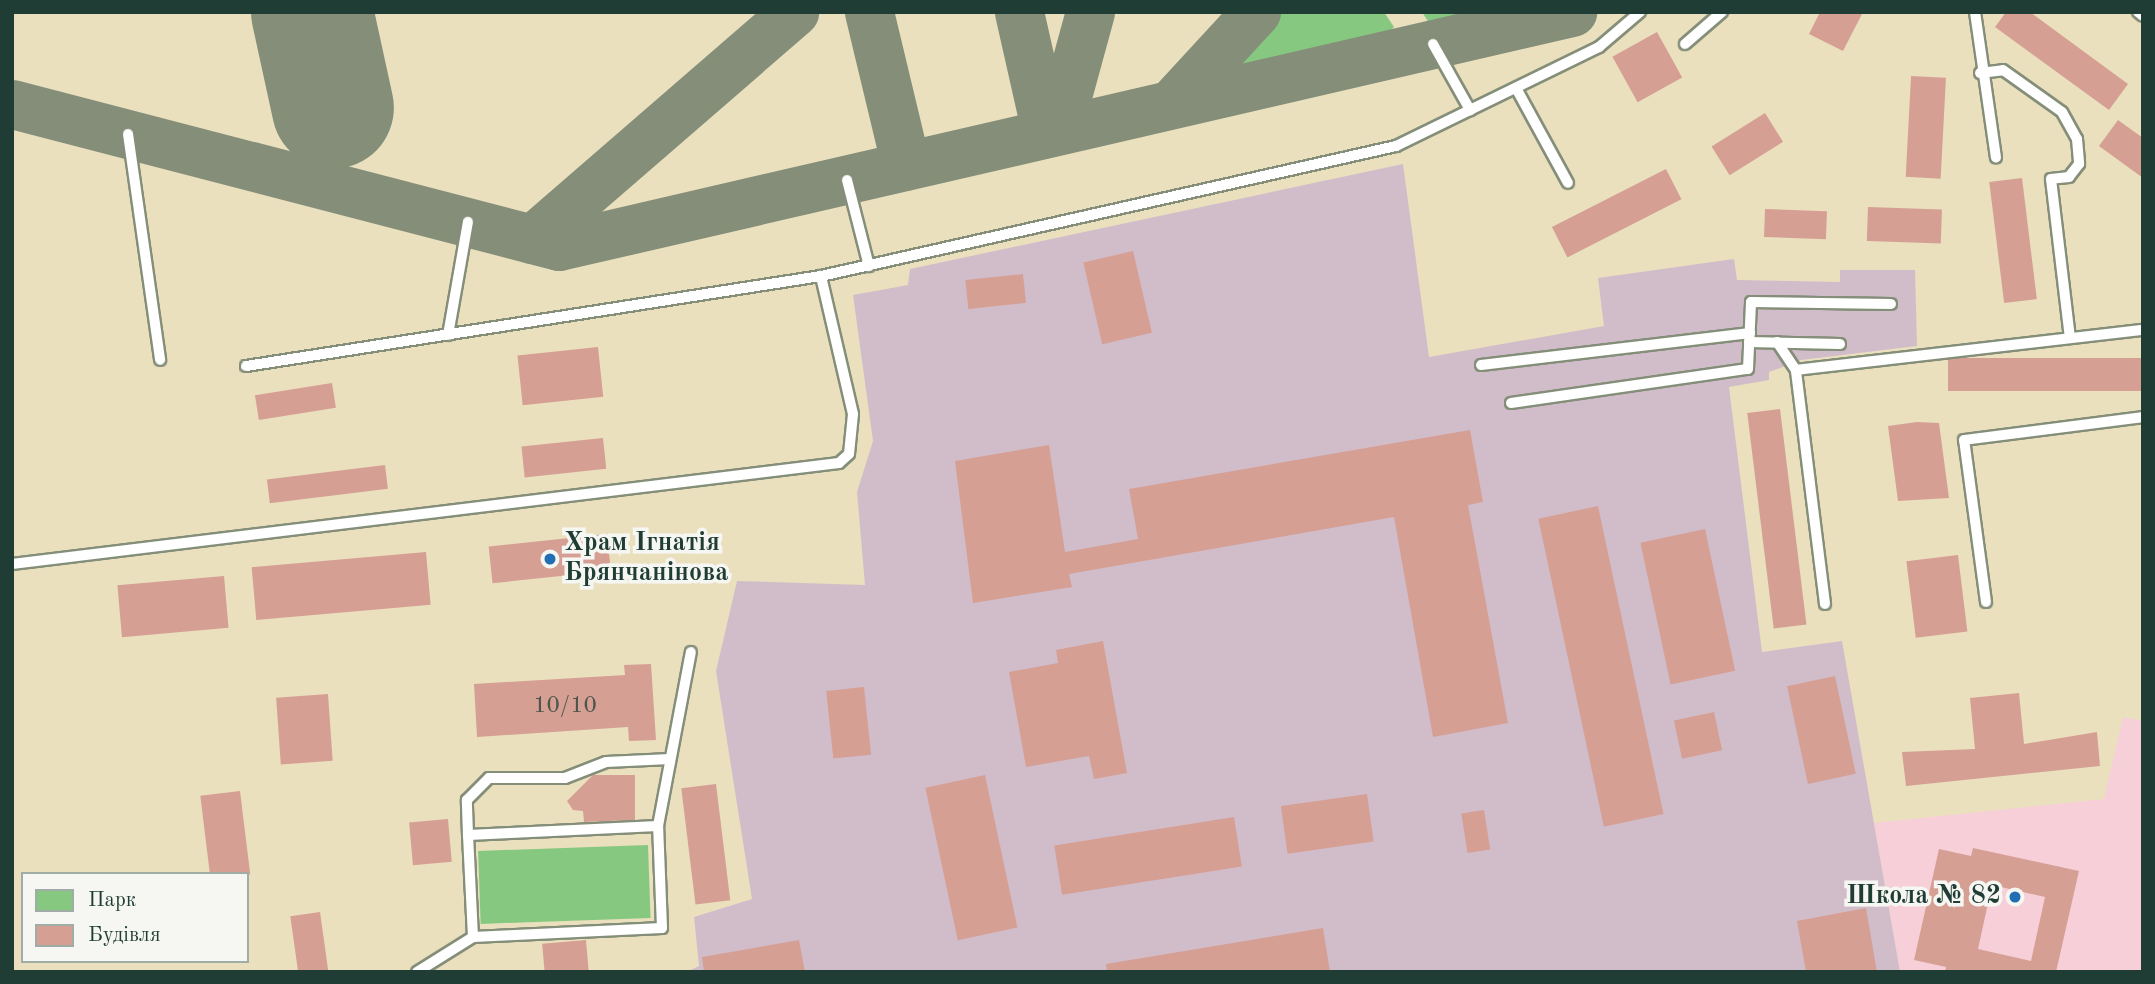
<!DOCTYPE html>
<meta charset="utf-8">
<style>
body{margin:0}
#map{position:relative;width:2155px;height:984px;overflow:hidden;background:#eae0be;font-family:"Old Standard TT",serif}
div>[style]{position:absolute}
.built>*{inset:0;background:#f6cfd8}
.industrial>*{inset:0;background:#d1bdca}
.green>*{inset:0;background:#87c880;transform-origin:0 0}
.taxiway>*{height:49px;margin:-24.5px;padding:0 24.5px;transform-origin:24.5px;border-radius:24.5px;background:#848e79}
.runway>*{height:122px;margin:-61px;padding:0 61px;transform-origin:61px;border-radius:61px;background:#848e79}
.building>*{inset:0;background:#d69f94;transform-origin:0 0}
.roads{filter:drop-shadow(2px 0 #848e79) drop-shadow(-2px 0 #848e79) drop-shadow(0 2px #848e79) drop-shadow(0 -2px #848e79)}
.lane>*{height:10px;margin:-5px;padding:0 5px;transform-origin:5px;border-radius:5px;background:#fff}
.dots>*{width:19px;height:19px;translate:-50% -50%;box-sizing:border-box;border:4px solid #f6f6f2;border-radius:50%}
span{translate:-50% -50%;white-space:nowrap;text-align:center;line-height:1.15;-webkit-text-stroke:7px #f6f6f2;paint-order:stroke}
.number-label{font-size:23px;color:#4d564c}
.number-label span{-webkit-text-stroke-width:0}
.poi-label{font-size:26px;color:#1f3d34;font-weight:700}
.left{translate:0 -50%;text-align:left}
.right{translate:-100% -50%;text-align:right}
.frame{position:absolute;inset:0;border:14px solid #1f3d34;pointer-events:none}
.legend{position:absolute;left:21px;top:872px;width:228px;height:91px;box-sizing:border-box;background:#f6f6f2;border:2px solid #a0aca6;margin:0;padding:9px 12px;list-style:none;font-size:21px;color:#1f3d34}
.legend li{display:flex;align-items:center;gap:14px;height:35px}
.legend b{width:35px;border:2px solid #a0aca6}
</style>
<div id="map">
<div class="built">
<div style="clip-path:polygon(2123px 717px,2143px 721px,2143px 972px,1900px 972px,1874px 823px,2104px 799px)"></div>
</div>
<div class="industrial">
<div style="clip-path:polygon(1403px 164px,1429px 357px,1604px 326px,1598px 278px,1734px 259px,1737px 280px,1840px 282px,1840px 270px,1915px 270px,1917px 346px,1801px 360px,1769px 372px,1769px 380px,1729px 387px,1762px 652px,1842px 641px,1900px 972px,686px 972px,699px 966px,694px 917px,752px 899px,716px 671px,737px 581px,865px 585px,857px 492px,873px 441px,853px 295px,908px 285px,910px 269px)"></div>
</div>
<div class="green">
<div style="clip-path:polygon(1281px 12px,1384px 12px,1394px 27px,1381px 41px,1230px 74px)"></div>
<div style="clip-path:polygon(1422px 12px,1506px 12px,1433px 29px)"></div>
<div style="left:648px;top:845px;width:73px;height:170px;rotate:88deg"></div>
</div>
<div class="taxiway">
<div style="left:869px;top:12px;width:158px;rotate:76.5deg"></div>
<div style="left:1019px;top:12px;width:123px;rotate:77.3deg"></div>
<div style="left:1172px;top:103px;width:124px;rotate:-47.3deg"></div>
<div style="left:12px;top:104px;width:565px;rotate:14.55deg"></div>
<div style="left:559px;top:246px;width:1040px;rotate:-13.01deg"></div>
<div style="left:1058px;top:129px;width:121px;rotate:-74.7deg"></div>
<div style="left:532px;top:239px;width:347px;rotate:-40.9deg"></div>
</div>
<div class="runway">
<div style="left:312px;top:12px;width:98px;rotate:77.7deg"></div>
</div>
<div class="building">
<div style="clip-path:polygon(1820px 12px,1863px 12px,1843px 51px,1809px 34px)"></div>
<div style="clip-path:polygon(2006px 12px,2030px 12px,2128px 84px,2109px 110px,1995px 27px)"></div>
<div style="left:1657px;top:32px;width:52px;height:51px;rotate:61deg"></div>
<div style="left:1911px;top:76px;width:35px;height:101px;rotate:3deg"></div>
<div style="left:1765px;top:113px;width:34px;height:63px;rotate:58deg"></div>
<div style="clip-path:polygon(2118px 120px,2143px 138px,2143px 178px,2099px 146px)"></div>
<div style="left:1666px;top:169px;width:34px;height:128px;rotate:63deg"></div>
<div style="left:2022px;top:178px;width:122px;height:33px;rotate:83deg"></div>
<div style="left:1868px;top:207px;width:74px;height:34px;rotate:2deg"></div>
<div style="left:1765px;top:209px;width:62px;height:28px;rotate:2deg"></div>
<div style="left:1133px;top:251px;width:84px;height:51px;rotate:77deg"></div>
<div style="left:1023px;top:274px;width:29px;height:58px;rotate:84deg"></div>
<div style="left:598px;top:347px;width:50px;height:81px;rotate:84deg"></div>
<div style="left:2143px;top:358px;width:33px;height:195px;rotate:90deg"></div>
<div style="left:332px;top:383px;width:25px;height:78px;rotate:81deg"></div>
<div style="left:1780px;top:409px;width:217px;height:33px;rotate:83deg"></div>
<div style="clip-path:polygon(1917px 422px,1939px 423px,1949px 498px,1898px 501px,1888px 426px)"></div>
<div style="clip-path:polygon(1470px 430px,1483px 502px,1468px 505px,1508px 723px,1433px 737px,1394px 517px,1069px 574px,1072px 587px,973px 603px,955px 461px,1049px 445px,1065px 552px,1138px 539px,1129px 489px)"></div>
<div style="left:603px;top:438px;width:31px;height:82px;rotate:84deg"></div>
<div style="left:385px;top:465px;width:24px;height:119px;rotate:83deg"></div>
<div style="left:1598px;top:506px;width:315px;height:61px;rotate:78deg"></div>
<div style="left:1705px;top:529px;width:145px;height:66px;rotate:78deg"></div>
<div style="left:607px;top:534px;width:37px;height:119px;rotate:84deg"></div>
<div style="left:426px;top:552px;width:53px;height:175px;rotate:85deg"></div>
<div style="left:1958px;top:555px;width:77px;height:52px;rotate:83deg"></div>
<div style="left:224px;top:576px;width:52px;height:107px;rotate:85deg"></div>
<div style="clip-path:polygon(1103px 641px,1127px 773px,1094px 779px,1089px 756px,1026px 767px,1009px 672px,1058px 663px,1056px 650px)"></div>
<div style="clip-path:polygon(651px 664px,656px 740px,629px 741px,628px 727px,477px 737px,474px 684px,625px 675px,624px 665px)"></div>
<div style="left:1835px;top:676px;width:100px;height:49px;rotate:78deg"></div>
<div style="left:864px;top:687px;width:68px;height:38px;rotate:84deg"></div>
<div style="clip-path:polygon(2019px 693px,2024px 744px,2097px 732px,2100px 766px,1906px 786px,1902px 752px,1975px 749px,1970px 698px)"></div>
<div style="left:328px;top:694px;width:67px;height:52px;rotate:86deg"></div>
<div style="left:1714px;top:712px;width:39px;height:41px;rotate:78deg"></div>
<div style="clip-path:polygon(593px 775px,635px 775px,635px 820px,584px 822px,583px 811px,573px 810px,567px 801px)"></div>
<div style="left:985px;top:775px;width:156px;height:61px;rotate:78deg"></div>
<div style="left:716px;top:784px;width:117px;height:35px;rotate:83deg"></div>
<div style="left:240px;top:791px;width:84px;height:40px;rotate:83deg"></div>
<div style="left:1367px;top:794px;width:48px;height:87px;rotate:82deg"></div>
<div style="left:1484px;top:810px;width:40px;height:23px;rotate:81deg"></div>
<div style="left:1234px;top:817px;width:50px;height:182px;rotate:81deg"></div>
<div style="left:448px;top:819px;width:43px;height:39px;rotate:85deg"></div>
<div style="clip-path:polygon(evenodd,1973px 848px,2079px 871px,2056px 972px,1945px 972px,1946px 967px,1914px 960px,1939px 849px,1971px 856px,1973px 848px,1992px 885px,2045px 897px,2031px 961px,1978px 949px,1992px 885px)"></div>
<div style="clip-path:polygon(1866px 908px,1877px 972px,1806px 972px,1797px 921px)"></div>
<div style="left:320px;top:912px;width:61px;height:30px;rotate:82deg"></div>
<div style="clip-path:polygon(1323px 928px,1330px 972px,1107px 972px,1106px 964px)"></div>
<div style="left:586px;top:940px;width:32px;height:44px;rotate:85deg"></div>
<div style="clip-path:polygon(799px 940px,805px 972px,704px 972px,702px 957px)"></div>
</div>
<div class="roads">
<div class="lane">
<div style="left:1975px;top:12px;width:147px;rotate:81.8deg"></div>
<div style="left:2138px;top:12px;width:6px;rotate:39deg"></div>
<div style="left:1433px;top:44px;width:76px;rotate:60.7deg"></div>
<div style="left:1685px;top:44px;width:49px;rotate:-40.9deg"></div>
<div style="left:1980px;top:73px;width:23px;rotate:-7deg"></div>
<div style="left:2003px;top:70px;width:72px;rotate:35.4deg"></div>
<div style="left:2062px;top:112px;width:31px;rotate:61deg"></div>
<div style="left:2077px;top:139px;width:25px;rotate:85deg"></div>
<div style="left:2079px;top:164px;width:16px;rotate:128deg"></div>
<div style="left:2069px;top:177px;width:18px;rotate:174deg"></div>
<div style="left:2051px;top:179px;width:160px;rotate:83.2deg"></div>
<div style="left:1516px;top:88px;width:108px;rotate:61.3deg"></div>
<div style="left:128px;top:134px;width:228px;rotate:81.9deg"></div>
<div style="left:847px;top:180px;width:89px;rotate:75.7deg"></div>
<div style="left:448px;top:335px;width:115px;rotate:-80deg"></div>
<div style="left:1749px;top:342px;width:91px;rotate:1.3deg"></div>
<div style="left:1777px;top:342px;width:34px;rotate:56deg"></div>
<div style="left:1481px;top:365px;width:271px;rotate:-6.8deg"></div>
<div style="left:246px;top:366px;width:582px;rotate:-8.9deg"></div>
<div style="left:821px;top:276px;width:590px;rotate:-12.74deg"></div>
<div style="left:1396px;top:146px;width:226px;rotate:-26deg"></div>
<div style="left:1599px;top:47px;width:54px;rotate:-40.5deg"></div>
<div style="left:1511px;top:403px;width:239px;rotate:-8.2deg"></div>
<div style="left:1748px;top:369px;width:67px;rotate:-87.4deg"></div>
<div style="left:1751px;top:302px;width:140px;rotate:0.8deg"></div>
<div style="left:12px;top:564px;width:833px;rotate:-6.96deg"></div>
<div style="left:839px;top:463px;width:13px;rotate:-42deg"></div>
<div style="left:849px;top:454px;width:40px;rotate:-84.3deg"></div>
<div style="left:853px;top:414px;width:142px;rotate:-103.1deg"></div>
<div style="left:1986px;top:602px;width:163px;rotate:-97.7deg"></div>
<div style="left:1964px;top:440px;width:180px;rotate:-7.3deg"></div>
<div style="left:1825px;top:604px;width:236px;rotate:-97.1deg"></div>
<div style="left:1796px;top:370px;width:349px;rotate:-6.6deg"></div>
<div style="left:658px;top:826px;width:177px;rotate:-79.3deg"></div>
<div style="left:468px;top:835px;width:35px;rotate:-92deg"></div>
<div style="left:467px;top:800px;width:31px;rotate:-45deg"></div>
<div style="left:489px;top:778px;width:76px"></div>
<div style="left:565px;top:778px;width:44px;rotate:-21.3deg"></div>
<div style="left:606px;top:762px;width:64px;rotate:-2.7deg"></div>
<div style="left:417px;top:972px;width:66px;rotate:-32deg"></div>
<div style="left:473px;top:937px;width:189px;rotate:-2.7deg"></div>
<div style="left:662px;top:928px;width:102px;rotate:-92.2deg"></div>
<div style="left:658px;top:826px;width:190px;rotate:177.3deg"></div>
<div style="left:468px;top:835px;width:102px;rotate:87.2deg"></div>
</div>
</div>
<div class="dots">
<div style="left:550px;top:559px;background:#1f6fb2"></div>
<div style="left:2015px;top:897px;background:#1f6fb2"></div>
</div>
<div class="number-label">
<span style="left:565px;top:706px">10/10</span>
</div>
<div class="poi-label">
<span class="left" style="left:564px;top:559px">Храм Ігнатія<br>Брянчанінова</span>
<span class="right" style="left:2001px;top:897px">Школа № 82</span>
</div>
<div class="frame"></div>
<ul class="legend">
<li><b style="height:19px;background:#87c880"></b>Парк</li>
<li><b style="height:19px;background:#d69f94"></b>Будівля</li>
</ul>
</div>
